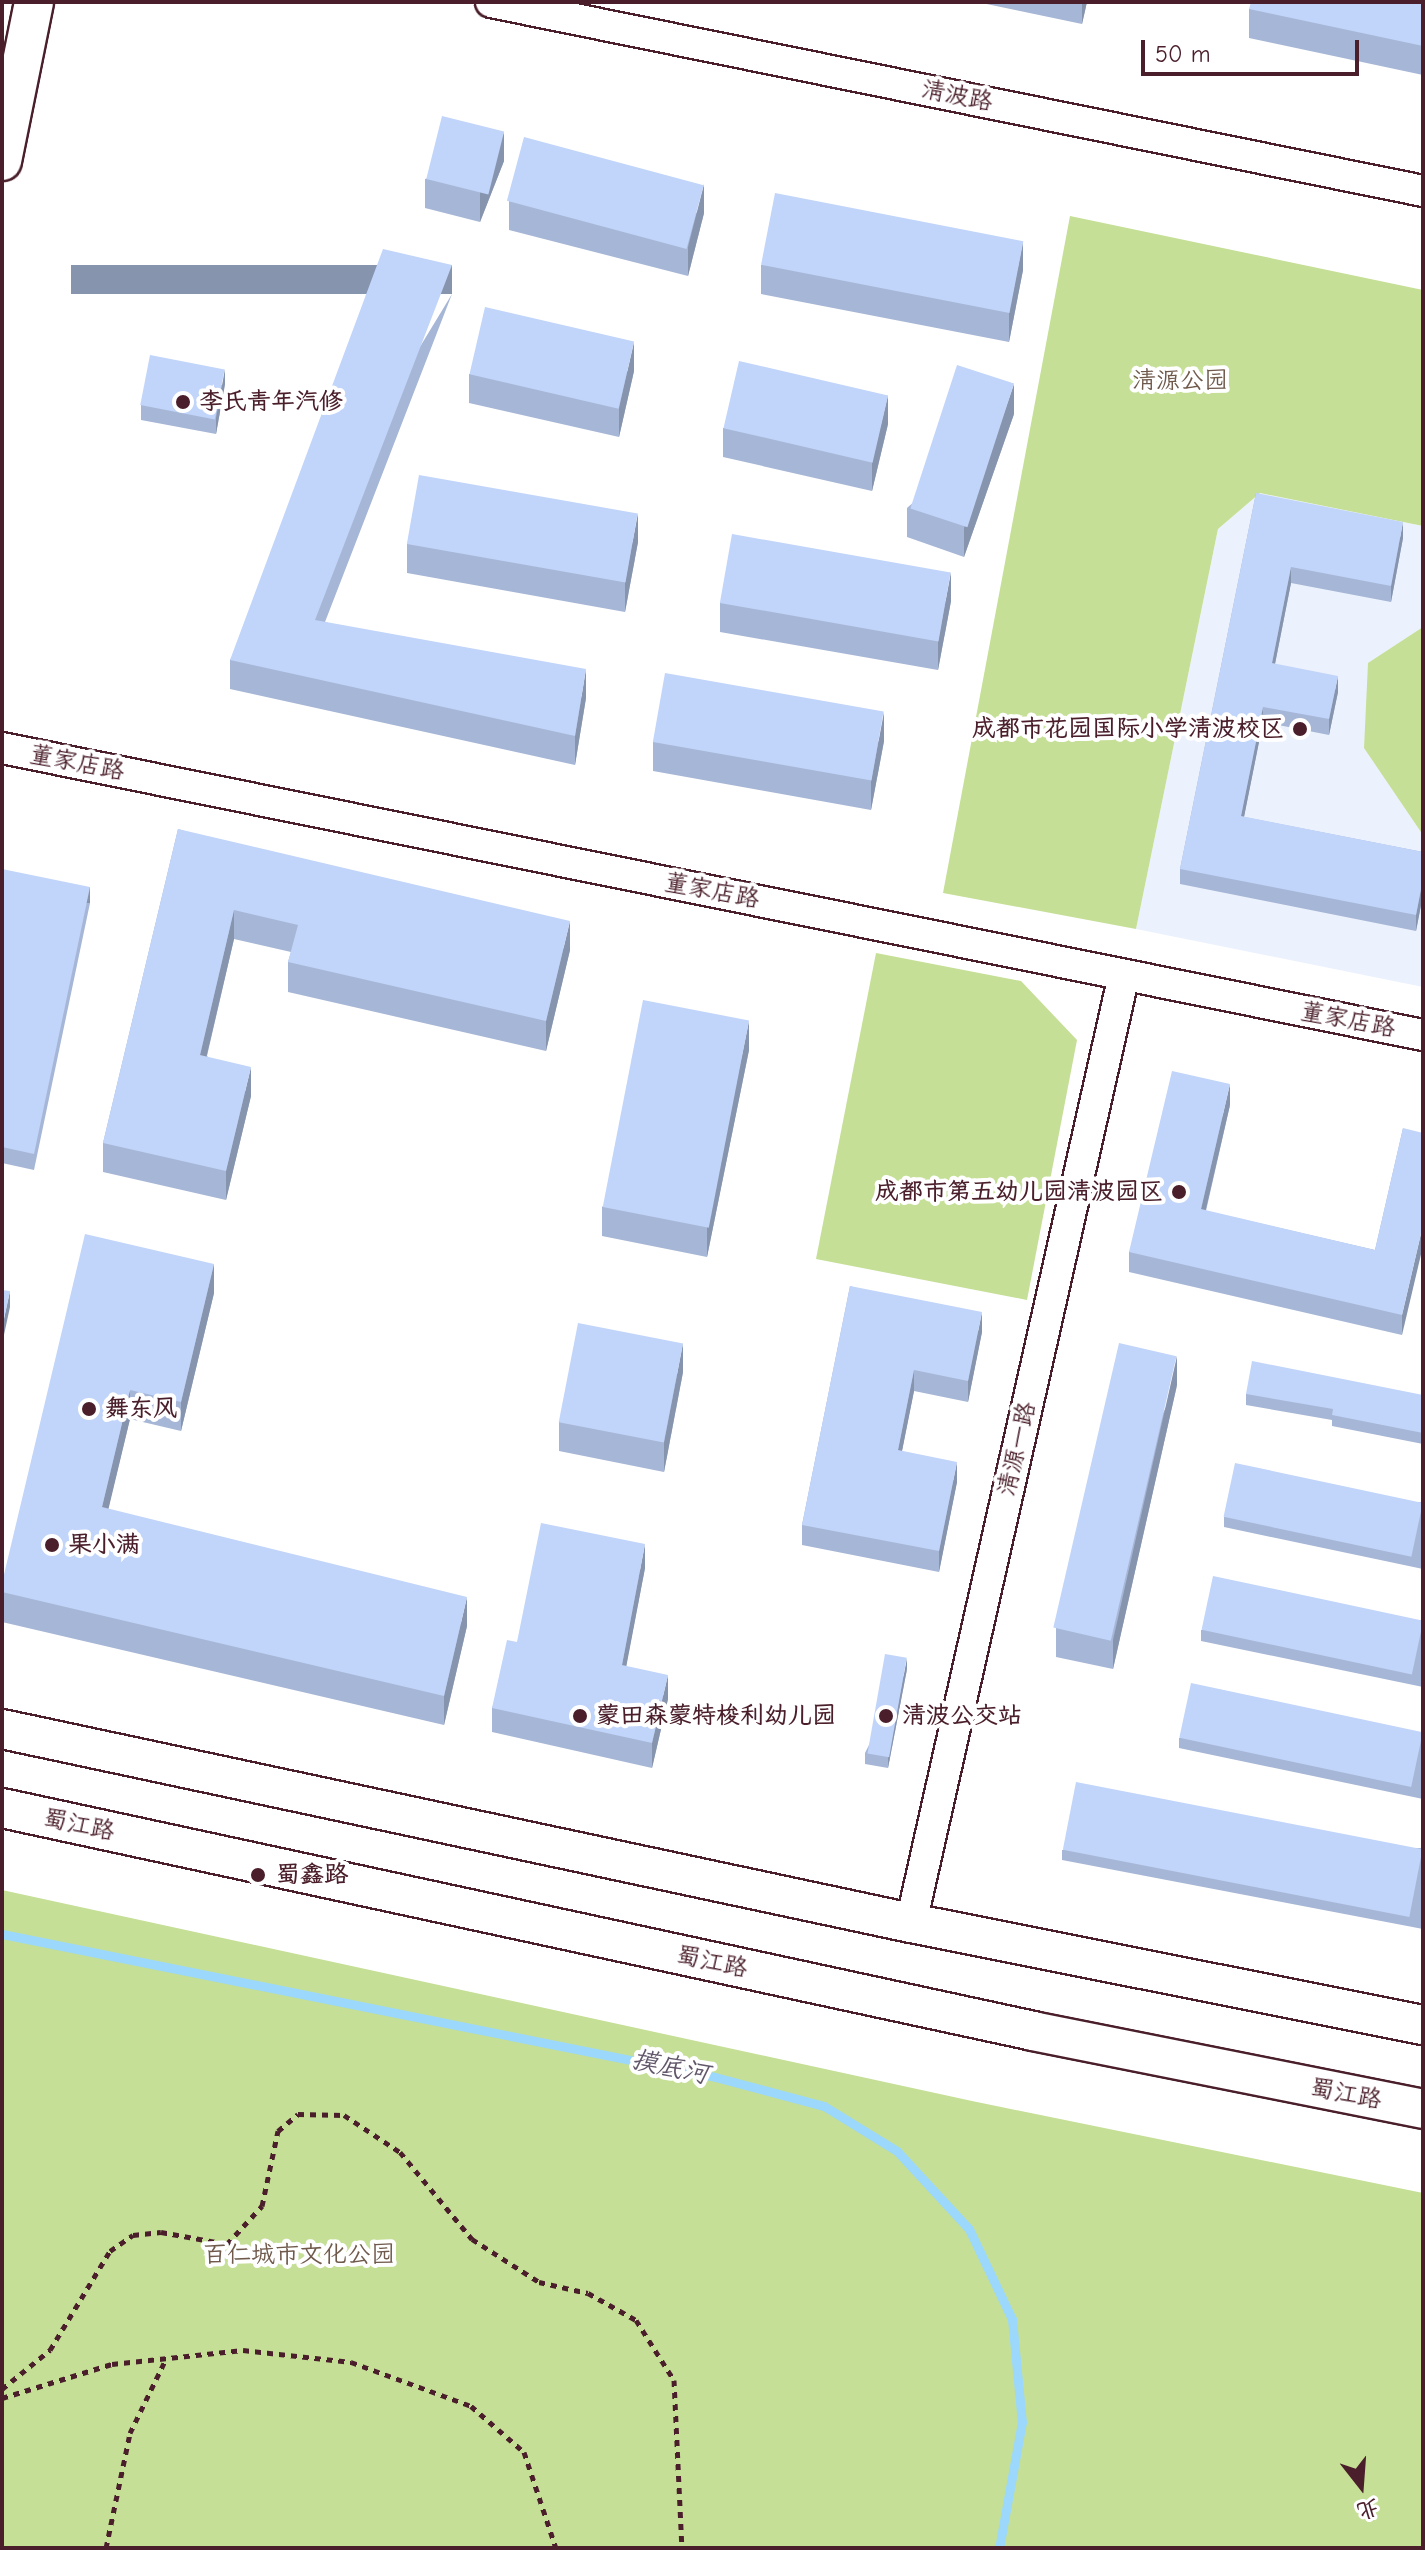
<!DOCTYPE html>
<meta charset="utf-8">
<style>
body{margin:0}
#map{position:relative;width:1425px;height:2550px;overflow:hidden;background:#fff;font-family:"Comic Neue","LXGW WenKai TC",sans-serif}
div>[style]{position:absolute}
.built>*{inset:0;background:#ecf2fd}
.green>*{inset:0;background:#c5df96}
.stream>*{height:9px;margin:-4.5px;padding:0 4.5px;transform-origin:4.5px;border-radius:4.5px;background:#9bd8fc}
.path>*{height:5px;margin-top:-2.5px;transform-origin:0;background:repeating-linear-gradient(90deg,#4a1f2b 0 6px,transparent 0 12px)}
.roads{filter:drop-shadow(2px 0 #4a1f2b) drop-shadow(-2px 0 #4a1f2b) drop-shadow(0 2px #4a1f2b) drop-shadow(0 -2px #4a1f2b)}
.minor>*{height:30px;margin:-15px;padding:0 15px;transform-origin:15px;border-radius:15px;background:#fff}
.tertiary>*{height:38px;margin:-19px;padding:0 19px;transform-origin:19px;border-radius:19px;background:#fff}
.wall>*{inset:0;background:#a6b6d6}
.shaded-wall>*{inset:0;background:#8794ae;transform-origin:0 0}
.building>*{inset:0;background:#c1d4f9;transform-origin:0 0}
.dots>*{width:22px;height:22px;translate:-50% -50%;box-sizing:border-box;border:4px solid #fff;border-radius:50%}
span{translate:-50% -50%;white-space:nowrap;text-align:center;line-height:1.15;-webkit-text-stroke:8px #fff;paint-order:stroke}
.street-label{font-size:24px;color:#4a1f2b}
.park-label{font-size:24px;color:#6f594b}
.poi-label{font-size:24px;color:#4a1f2b;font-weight:700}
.left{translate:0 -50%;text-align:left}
.right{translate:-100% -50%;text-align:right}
.water-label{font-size:26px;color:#62566a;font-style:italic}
.frame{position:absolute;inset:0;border:4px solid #4a1f2b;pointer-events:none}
.north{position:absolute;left:1321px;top:2446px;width:80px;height:80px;-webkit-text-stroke:6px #fff;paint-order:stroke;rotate:163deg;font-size:22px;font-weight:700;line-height:32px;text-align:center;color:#4a1f2b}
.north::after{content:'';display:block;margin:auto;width:28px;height:36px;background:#4a1f2b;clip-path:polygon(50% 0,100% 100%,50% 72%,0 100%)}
.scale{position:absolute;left:1141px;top:40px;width:218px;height:36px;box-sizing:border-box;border:4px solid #4a1f2b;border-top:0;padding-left:10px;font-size:24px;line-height:28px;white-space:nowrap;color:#4a1f2b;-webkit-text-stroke:6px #fff;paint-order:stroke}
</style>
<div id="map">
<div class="built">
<div style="clip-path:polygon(1260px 493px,1423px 526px,1423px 987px,1136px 929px,1218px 529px)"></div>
</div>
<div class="green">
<div style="clip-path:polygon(1070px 216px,1423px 290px,1423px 526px,1260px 493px,1218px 529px,1136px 929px,943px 893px)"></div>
<div style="clip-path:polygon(1423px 627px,1423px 835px,1364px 748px,1368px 663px)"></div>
<div style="clip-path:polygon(876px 953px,1021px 981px,1077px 1040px,1027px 1300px,816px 1259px)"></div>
<div style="clip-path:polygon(2px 1890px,972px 2101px,1423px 2193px,1423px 2548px,2px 2548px)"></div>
</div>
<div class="stream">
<div style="left:2px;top:1934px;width:727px;rotate:11.34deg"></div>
<div style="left:715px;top:2077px;width:113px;rotate:14.9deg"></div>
<div style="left:824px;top:2106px;width:86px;rotate:31.7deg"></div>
<div style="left:897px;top:2151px;width:106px;rotate:47.3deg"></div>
<div style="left:969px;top:2229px;width:100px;rotate:64.5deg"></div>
<div style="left:1012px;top:2319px;width:103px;rotate:84.5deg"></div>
<div style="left:1022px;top:2422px;width:128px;rotate:100.3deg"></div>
</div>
<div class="path">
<div style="left:2px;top:2389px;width:62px;rotate:-39.1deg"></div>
<div style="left:50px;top:2350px;width:116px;rotate:-58.8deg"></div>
<div style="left:110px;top:2251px;width:28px;rotate:-35deg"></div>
<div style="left:133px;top:2235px;width:28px;rotate:-6deg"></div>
<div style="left:161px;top:2232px;width:67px;rotate:10.3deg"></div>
<div style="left:227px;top:2244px;width:52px;rotate:-47.4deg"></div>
<div style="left:262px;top:2206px;width:77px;rotate:-78deg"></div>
<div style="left:278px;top:2131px;width:26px;rotate:-40deg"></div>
<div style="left:298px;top:2114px;width:46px;rotate:1.2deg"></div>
<div style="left:344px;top:2115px;width:67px;rotate:33.5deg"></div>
<div style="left:400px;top:2152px;width:113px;rotate:50.4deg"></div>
<div style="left:472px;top:2239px;width:80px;rotate:32.7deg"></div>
<div style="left:539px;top:2282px;width:50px;rotate:12.7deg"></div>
<div style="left:588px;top:2293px;width:55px;rotate:29.4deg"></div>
<div style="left:636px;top:2320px;width:71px;rotate:57.7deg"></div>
<div style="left:674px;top:2380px;width:168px;rotate:87.3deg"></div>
<div style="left:2px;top:2398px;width:115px;rotate:-17.2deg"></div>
<div style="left:112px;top:2364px;width:132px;rotate:-6.1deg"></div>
<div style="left:243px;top:2350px;width:109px;rotate:6.3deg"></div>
<div style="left:351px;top:2362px;width:128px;rotate:20.1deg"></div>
<div style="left:471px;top:2406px;width:70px;rotate:41deg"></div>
<div style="left:524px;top:2452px;width:101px;rotate:71.6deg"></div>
<div style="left:106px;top:2548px;width:117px;rotate:-78.2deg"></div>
<div style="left:130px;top:2433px;width:82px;rotate:-64.1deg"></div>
</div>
<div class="roads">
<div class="minor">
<div style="left:491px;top:2px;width:951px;rotate:11.46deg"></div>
<div style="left:2px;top:748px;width:1450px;rotate:11.42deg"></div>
<div style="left:911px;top:1923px;width:972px;rotate:-77.34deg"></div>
</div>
<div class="tertiary">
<div style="left:2px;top:161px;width:162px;rotate:-78.6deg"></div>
<div style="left:2px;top:1729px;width:929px;rotate:12.05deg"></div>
<div style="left:911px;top:1923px;width:522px;rotate:11.27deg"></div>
<div style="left:2px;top:1808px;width:1055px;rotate:12.2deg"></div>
<div style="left:1033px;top:2031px;width:398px;rotate:11.3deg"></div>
</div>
</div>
<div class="wall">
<div style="clip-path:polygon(977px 2px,1087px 2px,1082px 24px)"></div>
<div style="clip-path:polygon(1423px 2px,1423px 75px,1249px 38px,1249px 9px)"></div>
<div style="clip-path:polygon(504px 161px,480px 222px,425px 208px,425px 179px)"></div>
<div style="clip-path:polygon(509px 201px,704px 213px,688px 276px,509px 230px)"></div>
<div style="clip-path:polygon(761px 265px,1023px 270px,1009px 342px,761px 294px)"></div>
<div style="clip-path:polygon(452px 294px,325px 622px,586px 698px,575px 765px,230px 689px,230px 660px)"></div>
<div style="clip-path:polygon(634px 371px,619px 437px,469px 403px,469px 374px)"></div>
<div style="clip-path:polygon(225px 384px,216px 434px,141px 420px,141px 405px)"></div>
<div style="clip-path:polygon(1014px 414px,964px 557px,907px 537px,907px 508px)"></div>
<div style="clip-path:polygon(888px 424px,872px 491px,723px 457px,723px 428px)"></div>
<div style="clip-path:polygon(1256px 493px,1403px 538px,1391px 602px,1291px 583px,1275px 664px,1338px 692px,1329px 735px,1263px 722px,1244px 817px,1423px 852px,1423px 895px,1416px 931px,1180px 884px,1180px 869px)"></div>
<div style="clip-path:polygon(638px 542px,625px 612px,407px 573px,407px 544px)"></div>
<div style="clip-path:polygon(951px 601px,938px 670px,720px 632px,720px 603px)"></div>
<div style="clip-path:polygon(884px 741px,871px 810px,653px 771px,653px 742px)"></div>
<div style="clip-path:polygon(178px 829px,570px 950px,546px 1051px,288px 992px,288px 962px,291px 952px,234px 939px,207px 1056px,251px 1096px,226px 1200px,103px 1172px,103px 1143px)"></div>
<div style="clip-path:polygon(2px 869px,90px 903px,34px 1170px,2px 1163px)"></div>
<div style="clip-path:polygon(749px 1050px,707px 1257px,602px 1236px,602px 1207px)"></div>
<div style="clip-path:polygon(1230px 1105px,1206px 1211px,1375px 1250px,1403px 1128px,1402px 1335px,1129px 1272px,1129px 1252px)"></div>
<div style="clip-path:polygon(214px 1264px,214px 1293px,181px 1431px,130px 1419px,108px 1509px,467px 1626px,444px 1725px,2px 1622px,2px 1583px)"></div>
<div style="clip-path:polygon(850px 1286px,982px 1332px,968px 1402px,914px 1391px,902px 1451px,957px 1482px,939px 1572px,802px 1545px,802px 1525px)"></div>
<div style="clip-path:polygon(683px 1372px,664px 1472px,559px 1451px,559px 1422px)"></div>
<div style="clip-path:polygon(1177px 1385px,1113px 1669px,1056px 1657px,1056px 1628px)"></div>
<div style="clip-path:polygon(1246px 1394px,1423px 1395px,1423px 1444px,1332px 1426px,1332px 1420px,1246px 1405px)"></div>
<div style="clip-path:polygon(1423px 1502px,1423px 1569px,1224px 1527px,1224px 1517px)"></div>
<div style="clip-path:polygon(645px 1568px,626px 1666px,668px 1699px,652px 1768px,492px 1732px,492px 1708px,517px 1642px)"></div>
<div style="clip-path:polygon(1423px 1620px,1423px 1687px,1201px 1641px,1201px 1630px)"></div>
<div style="clip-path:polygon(907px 1669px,888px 1768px,865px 1764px,865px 1753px)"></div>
<div style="clip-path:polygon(1423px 1732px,1423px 1799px,1179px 1748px,1179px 1738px)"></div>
<div style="clip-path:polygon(1423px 1848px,1423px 1929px,1062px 1860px,1062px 1850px)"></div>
</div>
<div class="shaded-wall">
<div style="clip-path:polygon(1082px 2px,1087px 2px,1082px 24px)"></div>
<div style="clip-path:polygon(504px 132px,504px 161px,480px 222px,480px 193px)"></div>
<div style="clip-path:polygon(704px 184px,704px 213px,688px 276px,688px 247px)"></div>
<div style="clip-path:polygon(1023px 241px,1023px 270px,1009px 342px,1009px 313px)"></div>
<div style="left:452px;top:265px;width:29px;height:381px;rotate:90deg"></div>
<div style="clip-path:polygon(634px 342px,634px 371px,619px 437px,619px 408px)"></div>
<div style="clip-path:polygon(225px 369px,225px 384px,216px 434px,216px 418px)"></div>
<div style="clip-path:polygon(1014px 384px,1014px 414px,964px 557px,964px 528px)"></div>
<div style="clip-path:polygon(888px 395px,888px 424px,872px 491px,872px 462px)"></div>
<div style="clip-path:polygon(638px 513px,638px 542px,625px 612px,625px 582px)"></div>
<div style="clip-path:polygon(1403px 522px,1403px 538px,1391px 602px,1391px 586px)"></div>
<div style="clip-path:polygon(1291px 567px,1291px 583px,1272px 679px,1272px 663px)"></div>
<div style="clip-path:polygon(951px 572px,951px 601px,938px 670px,938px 641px)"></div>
<div style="clip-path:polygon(586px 669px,586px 698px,575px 765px,575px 736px)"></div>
<div style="clip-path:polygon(1338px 676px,1338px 692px,1329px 735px,1329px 719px)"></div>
<div style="clip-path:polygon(1263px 707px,1263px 722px,1241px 832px,1241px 816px)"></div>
<div style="clip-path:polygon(884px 712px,884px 741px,871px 810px,871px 781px)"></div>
<div style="clip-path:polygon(1423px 879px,1423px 895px,1416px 931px,1416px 915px)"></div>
<div style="left:90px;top:887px;width:16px;height:273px;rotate:90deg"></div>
<div style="clip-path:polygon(234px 910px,234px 939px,200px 1084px,200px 1055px)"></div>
<div style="clip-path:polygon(570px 921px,570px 950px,546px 1051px,546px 1021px)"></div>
<div style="clip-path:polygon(749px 1021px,749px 1050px,707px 1257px,707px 1227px)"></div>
<div style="clip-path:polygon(251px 1067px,251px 1096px,226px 1200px,226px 1171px)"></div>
<div style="clip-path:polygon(1230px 1084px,1230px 1105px,1201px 1230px,1201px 1209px)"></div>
<div style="clip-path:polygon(1423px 1225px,1423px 1246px,1402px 1335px,1402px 1315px)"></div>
<div style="clip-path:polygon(214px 1264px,214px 1293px,181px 1431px,181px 1402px)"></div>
<div style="clip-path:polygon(10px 1291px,10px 1307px,2px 1344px,2px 1328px)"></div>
<div style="clip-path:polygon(982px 1312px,982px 1332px,968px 1402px,968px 1381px)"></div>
<div style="clip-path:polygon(683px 1343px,683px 1372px,664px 1472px,664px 1443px)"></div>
<div style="clip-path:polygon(1177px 1356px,1177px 1385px,1113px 1669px,1113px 1640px)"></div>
<div style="clip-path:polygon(914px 1370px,914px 1391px,898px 1471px,898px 1450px)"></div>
<div style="clip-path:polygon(130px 1390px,130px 1419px,102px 1536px,102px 1507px)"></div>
<div style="clip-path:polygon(957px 1462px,957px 1482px,939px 1572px,939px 1551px)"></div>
<div style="clip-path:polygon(645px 1544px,645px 1568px,622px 1689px,622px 1665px)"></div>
<div style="clip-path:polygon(467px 1597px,467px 1626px,444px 1725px,444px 1696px)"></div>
<div style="clip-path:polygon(907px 1658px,907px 1669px,888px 1768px,888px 1757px)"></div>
<div style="clip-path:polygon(668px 1675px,668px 1699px,652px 1768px,652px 1743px)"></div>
</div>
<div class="building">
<div style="clip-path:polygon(1251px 2px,1423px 2px,1423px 46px,1249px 9px)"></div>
<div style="left:442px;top:116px;width:64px;height:65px;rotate:14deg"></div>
<div style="left:524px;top:137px;width:186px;height:66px;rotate:15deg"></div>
<div style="left:775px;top:193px;width:253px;height:73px;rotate:11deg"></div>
<div style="clip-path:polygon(383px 249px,452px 265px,315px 620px,586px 669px,575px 736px,230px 660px)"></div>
<div style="left:485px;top:307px;width:153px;height:69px;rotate:13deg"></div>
<div style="left:150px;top:355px;width:76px;height:51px;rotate:11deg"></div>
<div style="left:739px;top:361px;width:153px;height:69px;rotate:13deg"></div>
<div style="left:957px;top:365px;width:60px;height:151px;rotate:18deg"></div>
<div style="left:419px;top:475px;width:222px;height:70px;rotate:10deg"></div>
<div style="clip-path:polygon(1256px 493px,1403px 522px,1391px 586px,1291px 567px,1272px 663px,1338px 676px,1329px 719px,1263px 707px,1241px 816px,1423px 852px,1423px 879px,1416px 915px,1180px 869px)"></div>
<div style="left:732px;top:534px;width:222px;height:70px;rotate:10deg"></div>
<div style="left:665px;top:673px;width:222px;height:70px;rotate:10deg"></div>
<div style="clip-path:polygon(178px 829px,570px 921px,546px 1021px,288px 962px,298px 925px,234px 910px,200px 1055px,251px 1067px,226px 1171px,103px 1143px)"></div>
<div style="clip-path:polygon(2px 869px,90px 887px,34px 1154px,2px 1147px)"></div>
<div style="left:643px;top:1000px;width:108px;height:211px;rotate:11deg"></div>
<div style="clip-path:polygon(1172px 1071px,1230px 1084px,1201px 1209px,1375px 1250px,1403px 1128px,1423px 1133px,1423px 1225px,1402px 1315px,1129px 1252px)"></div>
<div style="clip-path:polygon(85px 1234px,214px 1264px,181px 1402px,130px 1390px,102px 1507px,467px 1597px,444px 1696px,2px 1592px,2px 1583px)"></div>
<div style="clip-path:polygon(850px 1286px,982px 1312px,968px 1381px,914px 1370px,898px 1450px,957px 1462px,939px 1551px,802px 1525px)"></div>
<div style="clip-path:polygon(2px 1290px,10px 1291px,2px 1328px)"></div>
<div style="left:578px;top:1323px;width:107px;height:101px;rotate:11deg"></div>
<div style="left:1119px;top:1343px;width:59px;height:292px;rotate:13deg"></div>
<div style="clip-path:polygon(1252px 1361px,1423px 1395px,1423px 1433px,1332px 1415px,1333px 1409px,1246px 1394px)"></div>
<div style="left:1235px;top:1463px;width:192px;height:55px;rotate:12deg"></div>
<div style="clip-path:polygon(541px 1523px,645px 1544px,622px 1665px,668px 1675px,652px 1743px,492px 1708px,507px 1640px,517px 1642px)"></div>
<div style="left:1213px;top:1576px;width:215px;height:55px;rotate:12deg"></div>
<div style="left:885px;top:1654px;width:22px;height:101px;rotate:10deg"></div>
<div style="left:1191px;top:1683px;width:237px;height:56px;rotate:12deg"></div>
<div style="left:1076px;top:1782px;width:353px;height:69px;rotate:11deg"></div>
</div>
<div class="dots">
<div style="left:183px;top:402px;background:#4a1f2b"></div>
<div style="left:1300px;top:729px;background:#4a1f2b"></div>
<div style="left:1179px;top:1192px;background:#4a1f2b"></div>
<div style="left:89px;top:1409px;background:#4a1f2b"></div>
<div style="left:52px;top:1545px;background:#4a1f2b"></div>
<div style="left:580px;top:1716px;background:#4a1f2b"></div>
<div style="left:886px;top:1716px;background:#4a1f2b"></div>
<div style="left:258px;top:1875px;background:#4a1f2b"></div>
</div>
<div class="street-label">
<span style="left:957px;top:96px;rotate:11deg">清波路</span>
<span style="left:77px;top:763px;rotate:11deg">董家店路</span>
<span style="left:712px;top:891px;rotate:11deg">董家店路</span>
<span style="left:1348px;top:1020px;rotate:11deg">董家店路</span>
<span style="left:1017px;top:1449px;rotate:-77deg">清源一路</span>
<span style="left:79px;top:1825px;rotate:12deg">蜀江路</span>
<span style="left:712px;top:1962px;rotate:12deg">蜀江路</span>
<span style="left:1346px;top:2094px;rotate:11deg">蜀江路</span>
</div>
<div class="park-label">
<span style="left:1180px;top:381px">清源公园</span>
<span style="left:299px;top:2255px">百仁城市文化公园</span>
</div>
<div class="poi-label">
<span class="left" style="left:199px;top:402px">李氏青年汽修</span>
<span class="right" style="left:1284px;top:729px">成都市花园国际小学清波校区</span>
<span class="right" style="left:1163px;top:1192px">成都市第五幼儿园清波园区</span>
<span class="left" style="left:105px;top:1409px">舞东风</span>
<span class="left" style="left:68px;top:1545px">果小满</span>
<span class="left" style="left:596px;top:1716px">蒙田森蒙特梭利幼儿园</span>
<span class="left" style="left:902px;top:1716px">清波公交站</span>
<span class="left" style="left:276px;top:1875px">蜀鑫路</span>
</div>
<div class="water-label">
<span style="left:670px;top:2068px;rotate:12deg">摸底河</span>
</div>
<div class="frame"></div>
<div class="north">北</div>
<div class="scale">50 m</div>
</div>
